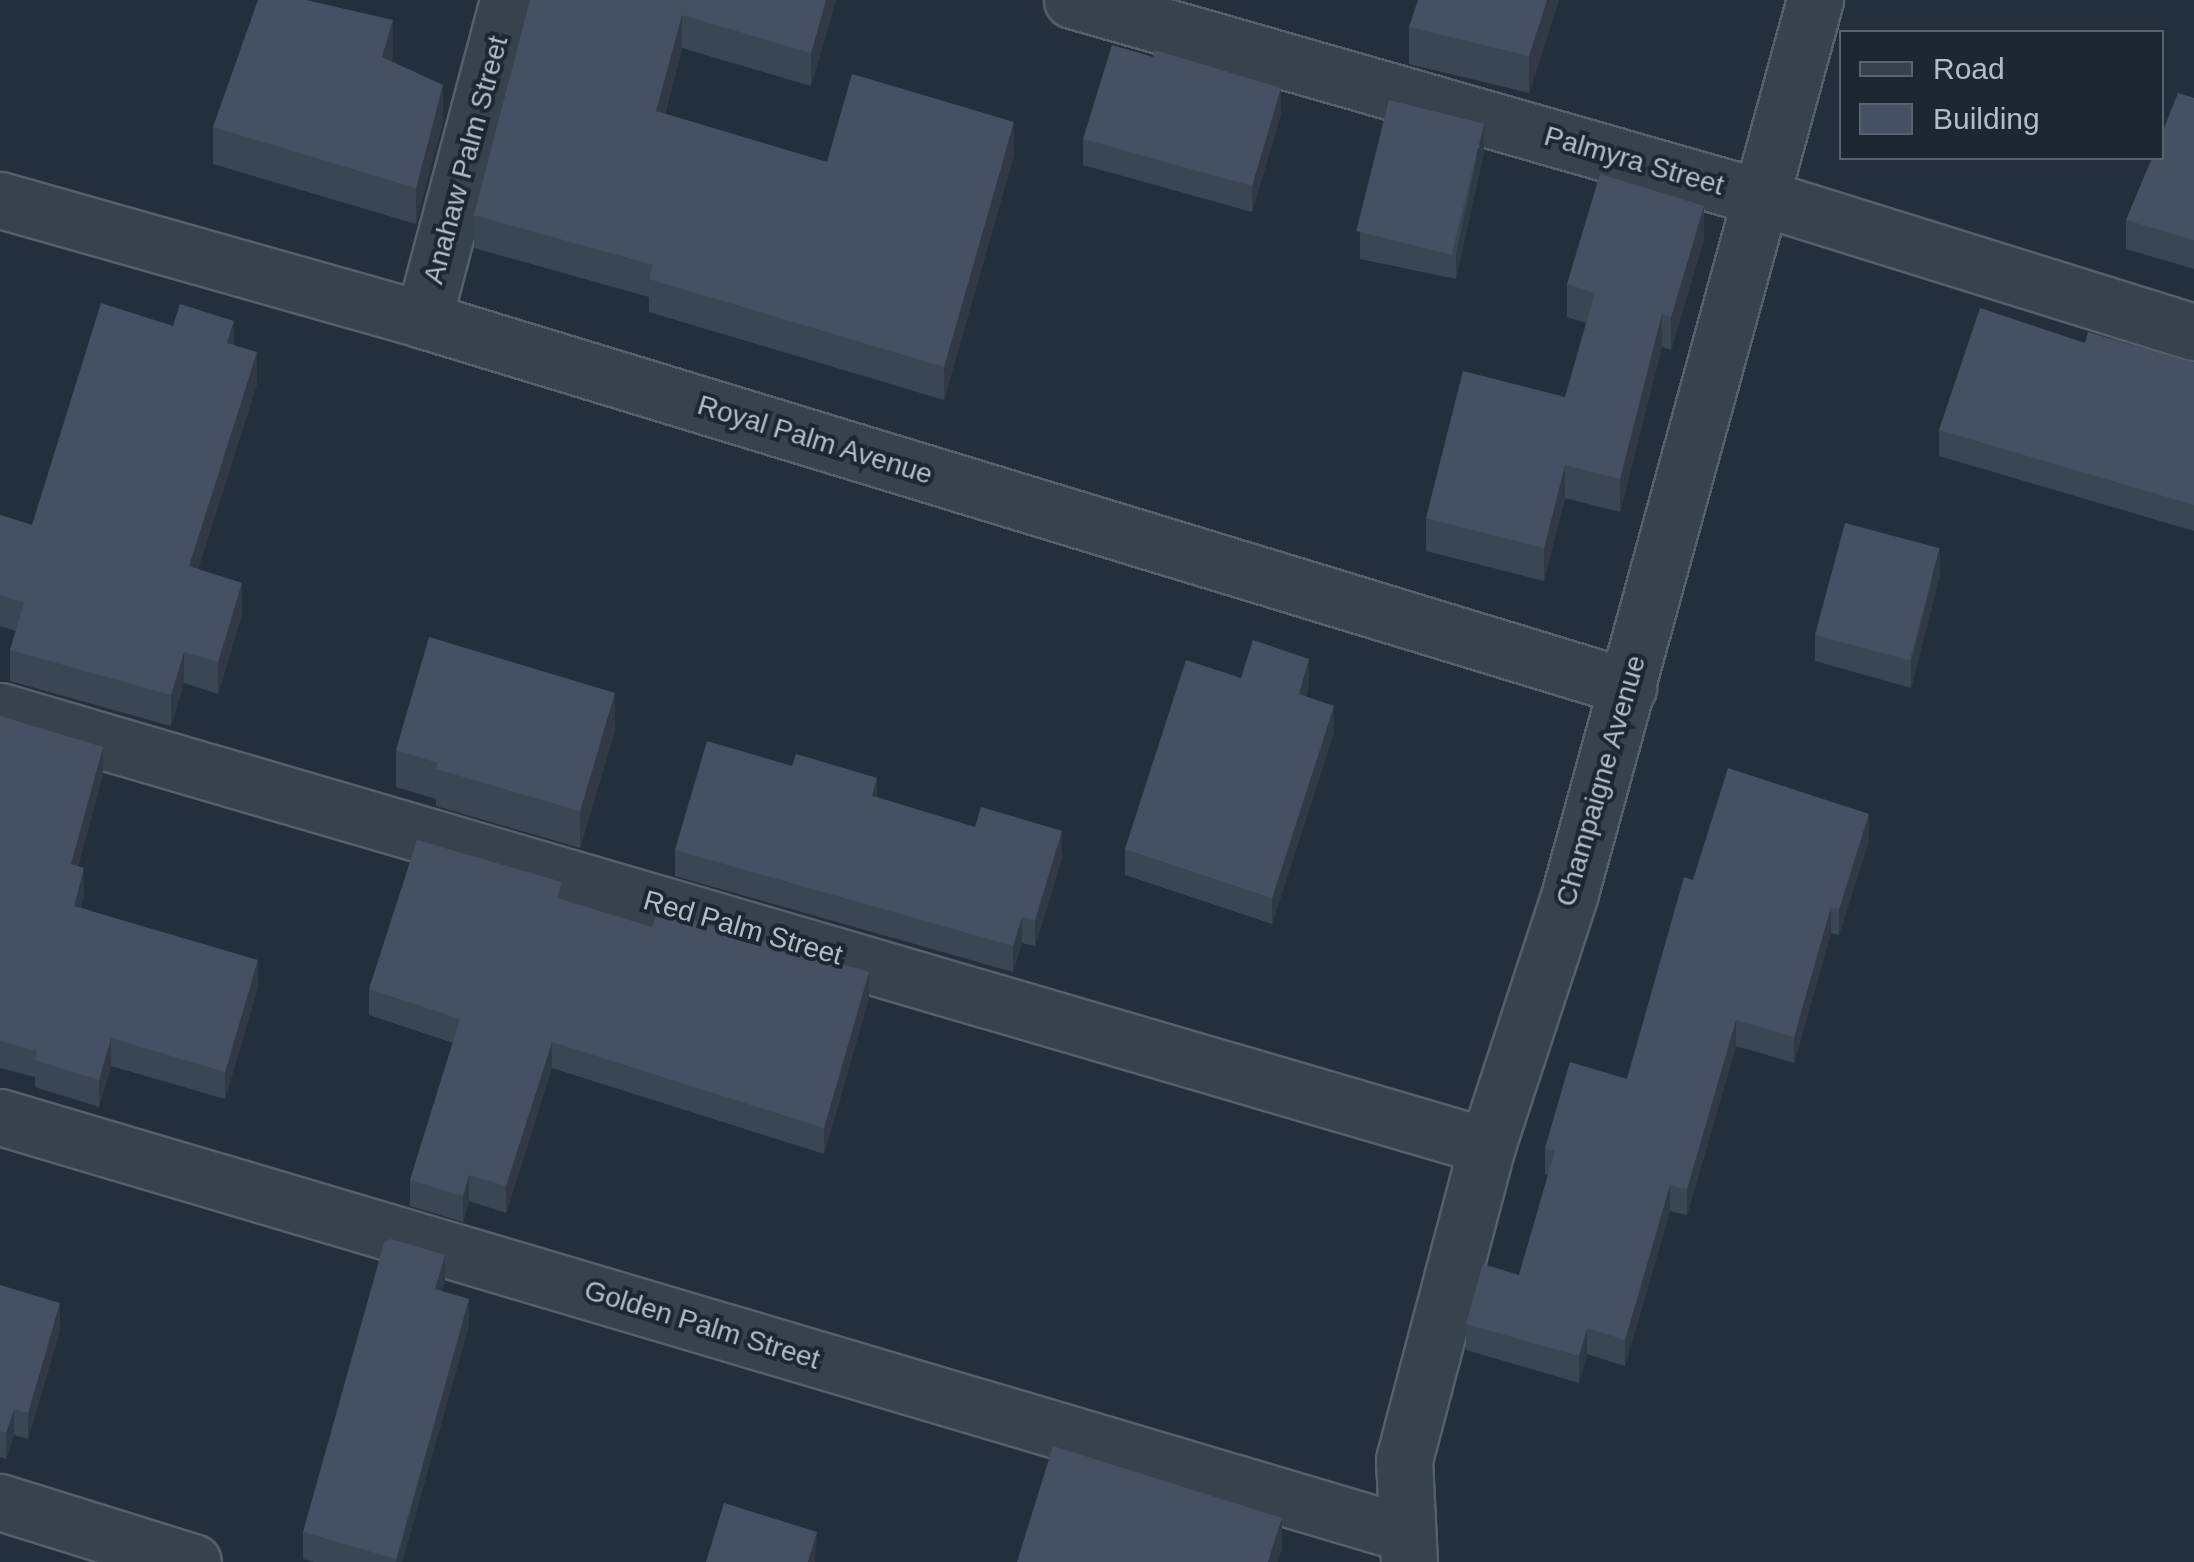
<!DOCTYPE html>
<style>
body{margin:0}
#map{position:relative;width:2194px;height:1562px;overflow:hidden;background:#242f3e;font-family:Arial,sans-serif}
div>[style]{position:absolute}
.roads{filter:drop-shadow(2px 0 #565f6c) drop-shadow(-2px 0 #565f6c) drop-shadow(0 2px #565f6c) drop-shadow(0 -2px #565f6c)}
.minor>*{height:55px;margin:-27.5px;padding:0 27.5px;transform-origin:27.5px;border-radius:27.5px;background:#38414e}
.wall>*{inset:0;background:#3b4654}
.shaded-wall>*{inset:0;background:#303945}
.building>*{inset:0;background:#455162;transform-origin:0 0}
span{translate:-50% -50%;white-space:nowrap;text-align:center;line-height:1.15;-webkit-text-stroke:8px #1d2633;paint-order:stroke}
.street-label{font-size:28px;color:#b4bcc9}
.legend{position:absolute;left:1839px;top:30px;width:325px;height:130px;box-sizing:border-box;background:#1d2633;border:2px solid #59626f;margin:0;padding:12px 18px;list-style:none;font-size:30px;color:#b4bcc9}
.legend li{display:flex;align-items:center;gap:20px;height:50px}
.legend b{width:50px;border:2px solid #59626f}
</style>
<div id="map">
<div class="roads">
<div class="minor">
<div style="left:1072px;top:0;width:719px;rotate:15.99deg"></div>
<div style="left:1763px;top:198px;width:451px;rotate:17.3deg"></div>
<div style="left:0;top:200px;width:440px;rotate:15.8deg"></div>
<div style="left:423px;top:320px;width:1260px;rotate:16.94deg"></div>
<div style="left:423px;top:320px;width:331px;rotate:-75.1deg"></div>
<div style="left:0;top:711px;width:1549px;rotate:16.31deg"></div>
<div style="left:0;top:1117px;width:1464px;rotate:16.5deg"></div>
<div style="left:0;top:1502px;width:202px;rotate:17.3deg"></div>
<div style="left:1409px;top:1562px;width:102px;rotate:-92.8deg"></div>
<div style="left:1404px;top:1460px;width:325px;rotate:-75.2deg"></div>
<div style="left:1487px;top:1146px;width:266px;rotate:-71.8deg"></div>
<div style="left:1570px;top:893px;width:926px;rotate:-74.66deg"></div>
</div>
</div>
<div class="wall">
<div style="clip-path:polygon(530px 0,836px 0,811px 86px,682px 48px,665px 114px,827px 162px,1014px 155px,944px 400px,649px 312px,649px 297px,474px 248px,474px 215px)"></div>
<div style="clip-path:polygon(1559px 0,1529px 93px,1409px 64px,1409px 27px)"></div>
<div style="clip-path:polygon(393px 57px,391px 61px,443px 121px,416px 224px,213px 164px,213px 127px)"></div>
<div style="clip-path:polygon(1153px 57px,1281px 114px,1252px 212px,1083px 165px,1083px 139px)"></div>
<div style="clip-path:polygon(2194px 98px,2194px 269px,2126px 249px,2126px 220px)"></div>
<div style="clip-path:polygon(1484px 151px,1456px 279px,1360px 259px,1360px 232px)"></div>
<div style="clip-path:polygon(1704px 239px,1671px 350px,1662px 347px,1620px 512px,1565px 498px,1544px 581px,1426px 551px,1426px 518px,1565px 397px,1586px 323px,1567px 317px,1567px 284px)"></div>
<div style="clip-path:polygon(2085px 343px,2194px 363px,2194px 531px,1939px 456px,1939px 430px)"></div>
<div style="clip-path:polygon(234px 345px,257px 384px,198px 569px,242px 614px,218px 694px,184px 683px,171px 726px,10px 681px,10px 650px,16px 631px,0 626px,0 515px,32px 525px)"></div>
<div style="clip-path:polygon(1940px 575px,1911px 688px,1815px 661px,1815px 635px)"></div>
<div style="clip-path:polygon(1241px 678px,1309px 685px,1306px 697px,1334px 732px,1272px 924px,1125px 875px,1125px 849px)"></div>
<div style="clip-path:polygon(0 716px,103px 774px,78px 866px,84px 895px,81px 907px,258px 987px,225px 1099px,111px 1066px,99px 1107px,35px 1087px,35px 1077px,0 1068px)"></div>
<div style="clip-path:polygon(615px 730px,580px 848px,436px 806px,436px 799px,396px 787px,396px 750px)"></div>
<div style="clip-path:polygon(877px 797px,975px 827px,1062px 858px,1035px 946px,1022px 943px,1013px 972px,675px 876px,675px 850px)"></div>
<div style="clip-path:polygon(1869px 840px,1839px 935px,1831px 933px,1794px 1063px,1736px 1046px,1687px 1215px,1670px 1211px,1625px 1366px,1587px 1354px,1579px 1383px,1466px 1350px,1466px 1324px,1519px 1275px,1548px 1175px,1545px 1174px,1545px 1148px,1627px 1079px,1693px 880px)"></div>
<div style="clip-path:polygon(562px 899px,869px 998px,824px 1154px,552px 1068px,506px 1213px,469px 1201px,463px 1222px,410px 1206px,410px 1180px,453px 1043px,369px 1015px,369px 989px)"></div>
<div style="clip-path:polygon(445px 1282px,442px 1291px,469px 1325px,402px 1562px,315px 1562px,303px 1559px,303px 1532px)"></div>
<div style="clip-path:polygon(0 1285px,60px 1330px,28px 1439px,14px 1435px,6px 1459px,0 1457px)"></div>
</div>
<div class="shaded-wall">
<div style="clip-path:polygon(826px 0,836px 0,811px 86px,811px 53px)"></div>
<div style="clip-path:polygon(1547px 0,1559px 0,1529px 93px,1529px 56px)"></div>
<div style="clip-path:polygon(682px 15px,682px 48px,656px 145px,656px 111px)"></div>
<div style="clip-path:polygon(393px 20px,393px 57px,382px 94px,382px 57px)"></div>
<div style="clip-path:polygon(443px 85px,443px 121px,416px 224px,416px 188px)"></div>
<div style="clip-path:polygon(1281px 88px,1281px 114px,1252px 212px,1252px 186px)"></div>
<div style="clip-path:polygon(1014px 122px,1014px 155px,944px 400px,944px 367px)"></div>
<div style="clip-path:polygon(1484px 124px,1484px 151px,1456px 279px,1456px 253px)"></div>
<div style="clip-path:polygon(1704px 206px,1704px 239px,1671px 350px,1671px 317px)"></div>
<div style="clip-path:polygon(1662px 314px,1662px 347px,1620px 512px,1620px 479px)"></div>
<div style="clip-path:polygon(234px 321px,234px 352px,227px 343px)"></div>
<div style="clip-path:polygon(257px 352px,257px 384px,189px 597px,189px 566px)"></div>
<div style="clip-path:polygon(1565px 465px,1565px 498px,1544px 581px,1544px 548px)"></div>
<div style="clip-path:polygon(1940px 549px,1940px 575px,1911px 688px,1911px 662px)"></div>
<div style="clip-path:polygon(242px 583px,242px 614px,218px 694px,218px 662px)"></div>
<div style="clip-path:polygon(184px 652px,184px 683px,171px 726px,171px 695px)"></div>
<div style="clip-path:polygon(1309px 659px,1309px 685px,1299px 720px,1299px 694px)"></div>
<div style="clip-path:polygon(615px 693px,615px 730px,580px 848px,580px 811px)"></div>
<div style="clip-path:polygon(1334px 706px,1334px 732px,1272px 924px,1272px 898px)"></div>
<div style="clip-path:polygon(103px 747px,103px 774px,71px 892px,71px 864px)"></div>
<div style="clip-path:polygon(877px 778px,877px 804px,872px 796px)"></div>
<div style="clip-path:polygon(1869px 814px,1869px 840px,1839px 935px,1839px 909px)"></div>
<div style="clip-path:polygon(1062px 831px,1062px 858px,1035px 946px,1035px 920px)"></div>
<div style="clip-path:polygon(84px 868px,84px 895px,74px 933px,74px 906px)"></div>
<div style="clip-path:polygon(1831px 907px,1831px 933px,1794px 1063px,1794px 1037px)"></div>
<div style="clip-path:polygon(1022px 917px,1022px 943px,1013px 972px,1013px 946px)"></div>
<div style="clip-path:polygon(258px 960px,258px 987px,225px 1099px,225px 1072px)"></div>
<div style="clip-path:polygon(869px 972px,869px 998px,824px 1154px,824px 1128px)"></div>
<div style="clip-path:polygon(1736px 1020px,1736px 1046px,1687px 1215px,1687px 1189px)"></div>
<div style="clip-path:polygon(111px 1038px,111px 1066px,99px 1107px,99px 1080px)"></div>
<div style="clip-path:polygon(552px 1042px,552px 1068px,506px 1213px,506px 1186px)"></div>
<div style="clip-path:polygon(469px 1175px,469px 1201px,463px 1222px,463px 1196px)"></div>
<div style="clip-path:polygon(1670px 1185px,1670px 1211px,1625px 1366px,1625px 1340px)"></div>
<div style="clip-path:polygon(445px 1255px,445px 1282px,435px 1315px,435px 1289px)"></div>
<div style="clip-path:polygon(469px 1299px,469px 1325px,402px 1562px,396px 1562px)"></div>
<div style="clip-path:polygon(60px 1303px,60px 1330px,28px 1439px,28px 1413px)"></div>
<div style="clip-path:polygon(1587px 1328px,1587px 1354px,1579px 1383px,1579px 1356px)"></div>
<div style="clip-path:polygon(14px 1409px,14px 1435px,6px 1459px,6px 1433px)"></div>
<div style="clip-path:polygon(1282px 1518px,1282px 1549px,1278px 1562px,1268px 1562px)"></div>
<div style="clip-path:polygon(817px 1532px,815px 1562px,808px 1562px)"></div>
</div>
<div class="building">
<div style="clip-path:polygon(258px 0,306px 0,393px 20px,382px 57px,443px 85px,416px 188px,213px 127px)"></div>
<div style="clip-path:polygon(530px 0,826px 0,811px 53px,682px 15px,656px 111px,827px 162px,852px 74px,1014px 122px,944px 367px,649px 279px,653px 265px,474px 215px)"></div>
<div style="clip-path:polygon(1418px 0,1547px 0,1529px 56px,1409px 27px)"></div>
<div style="clip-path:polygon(1112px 45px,1153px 57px,1155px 50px,1281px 88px,1252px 186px,1083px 139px)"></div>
<div style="clip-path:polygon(2178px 93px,2194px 98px,2194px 240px,2126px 220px,2152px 158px,2162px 158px,2162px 133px)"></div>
<div style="left:1389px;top:100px;width:98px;height:135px;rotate:14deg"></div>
<div style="clip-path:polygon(1600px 174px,1704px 206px,1671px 317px,1662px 314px,1620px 479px,1565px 465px,1544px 548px,1426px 518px,1463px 371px,1565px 397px,1595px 293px,1567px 284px)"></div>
<div style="clip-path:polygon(101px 303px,173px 326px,180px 304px,234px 321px,227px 343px,257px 352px,189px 566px,242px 583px,218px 662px,184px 652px,171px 695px,10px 650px,24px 603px,0 595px,0 515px,32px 525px)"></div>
<div style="clip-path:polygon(1980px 308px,2085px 343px,2088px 332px,2194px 363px,2194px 505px,1939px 430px)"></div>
<div style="left:1845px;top:523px;width:98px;height:116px;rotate:15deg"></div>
<div style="clip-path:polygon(429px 637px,615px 693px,580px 811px,436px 769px,438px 763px,396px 750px)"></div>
<div style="clip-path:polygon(1253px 640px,1309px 659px,1299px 694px,1334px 706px,1272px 898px,1125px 849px,1186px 660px,1241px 678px)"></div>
<div style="clip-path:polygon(0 716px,103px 747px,71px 864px,84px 868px,74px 906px,258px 960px,225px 1072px,111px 1038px,99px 1080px,35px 1060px,37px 1051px,0 1041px)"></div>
<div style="clip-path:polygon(707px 741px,792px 766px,796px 754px,877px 778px,872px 796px,975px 827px,981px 807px,1062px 831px,1035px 920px,1022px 917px,1013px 946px,675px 850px)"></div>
<div style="clip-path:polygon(1728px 768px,1869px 814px,1839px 909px,1831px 907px,1794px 1037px,1736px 1020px,1687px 1189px,1670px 1185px,1625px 1340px,1587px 1328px,1579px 1356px,1466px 1324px,1483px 1264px,1519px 1275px,1555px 1151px,1545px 1148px,1570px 1062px,1627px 1079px,1684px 877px,1693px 880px)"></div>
<div style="clip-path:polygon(417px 840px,562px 882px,557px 898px,652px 927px,658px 910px,869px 972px,824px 1128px,552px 1042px,506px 1186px,469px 1175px,463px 1196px,410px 1180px,460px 1019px,369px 989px)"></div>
<div style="clip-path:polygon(391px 1239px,445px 1255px,435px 1289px,469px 1299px,396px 1559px,303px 1532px,384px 1243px)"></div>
<div style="clip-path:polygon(0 1285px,60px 1303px,28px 1413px,14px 1409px,6px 1433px,0 1431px)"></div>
<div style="clip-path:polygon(1053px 1446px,1282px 1518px,1268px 1562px,1017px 1562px)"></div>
<div style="clip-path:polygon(724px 1503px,817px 1532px,808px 1562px,706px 1562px)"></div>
</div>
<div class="street-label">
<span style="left:466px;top:160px;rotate:-75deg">Anahaw Palm Street</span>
<span style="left:1634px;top:161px;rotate:16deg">Palmyra Street</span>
<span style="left:815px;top:440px;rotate:17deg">Royal Palm Avenue</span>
<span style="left:1601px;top:781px;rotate:-74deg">Champaigne Avenue</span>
<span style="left:743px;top:928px;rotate:16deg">Red Palm Street</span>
<span style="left:702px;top:1325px;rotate:17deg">Golden Palm Street</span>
</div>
<ul class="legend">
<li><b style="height:12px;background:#38414e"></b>Road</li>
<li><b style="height:28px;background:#455162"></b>Building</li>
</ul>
</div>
